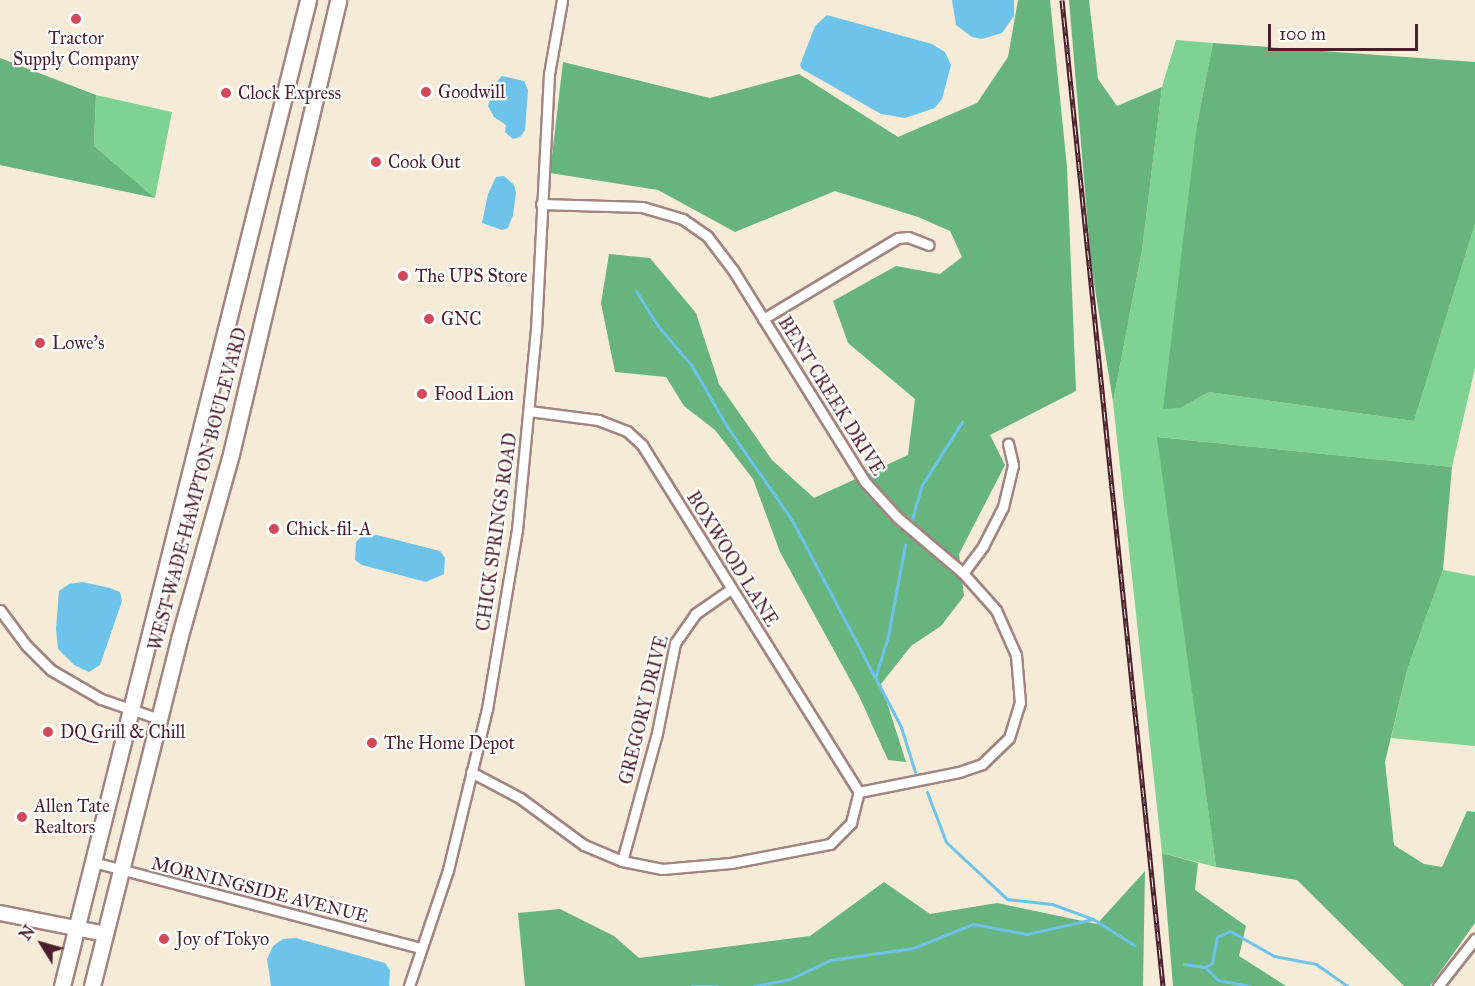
<!DOCTYPE html>
<style>
body{margin:0}
#map{position:relative;width:1475px;height:986px;overflow:hidden;background:#f5ebd7;font-family:"IM FELL Great Primer",serif}
div>[style]{position:absolute}
.green>*{inset:0;background:#7fd294}
.forest>*{inset:0;background:#67b47e}
.water>*{inset:0;background:#6ec3eb}
.stream>*{height:3px;margin:-1.5px;padding:0 1.5px;transform-origin:1.5px;border-radius:1.5px;background:#6ec3eb}
.roads{filter:drop-shadow(2px 0 #a08581) drop-shadow(-2px 0 #a08581) drop-shadow(0 2px #a08581) drop-shadow(0 -2px #a08581)}
.street>*{height:9px;margin:-4.5px;padding:0 4.5px;transform-origin:4.5px;border-radius:4.5px;background:#fff}
.secondary>*{height:14px;margin:-7px;padding:0 7px;transform-origin:7px;border-radius:7px;background:#fff}
.primary>*{height:15px;margin:-7.5px;padding:0 7.5px;transform-origin:7.5px;border-radius:7.5px;background:#fff}
.rail>*{height:5px;margin-top:-2.5px;transform-origin:0;background:repeating-linear-gradient(90deg,#fff 0 9px,#4a1f2b 0 18px);box-sizing:border-box;border-block:2px solid #4a1f2b}
.dots>*{width:16px;height:16px;translate:-50% -50%;box-sizing:border-box;border:3px solid #fff;border-radius:50%}
span{translate:-50% -50%;white-space:nowrap;text-align:center;line-height:1.15;-webkit-text-stroke:4.5px #fff;paint-order:stroke}
.poi-label{font-size:18px;color:#4a1f2b}
.left{translate:0 -50%;text-align:left}
.street-label{font-size:18px;color:#4a1f2b}
.north{position:absolute;left:12px;top:914px;width:60px;height:60px;-webkit-text-stroke:4px #fff;paint-order:stroke;rotate:307deg;font-size:16px;font-weight:700;line-height:24px;text-align:center;color:#4a1f2b}
.north::after{content:'';display:block;margin:auto;width:21px;height:27px;background:#4a1f2b;clip-path:polygon(50% 0,100% 100%,50% 72%,0 100%)}
.scale{position:absolute;left:1268px;top:24px;width:150px;height:27px;box-sizing:border-box;border:3px solid #4a1f2b;border-top:0;padding-left:8px;font-size:18px;line-height:21px;white-space:nowrap;color:#4a1f2b;-webkit-text-stroke:4px #fff;paint-order:stroke}
</style>
<div id="map">
<div class="green">
<div style="clip-path:polygon(1176px 40px,1213px 43px,1197px 124px,1180px 408px,1209px 392px,1414px 421px,1475px 224px,1475px 368px,1452px 467px,1158px 437px,1216px 867px,1162px 853px,1113px 402px,1142px 250px,1162px 87px)"></div>
<div style="clip-path:polygon(96px 95px,172px 112px,155px 198px,94px 146px)"></div>
<div style="clip-path:polygon(1443px 570px,1475px 576px,1475px 746px,1391px 738px,1407px 670px)"></div>
</div>
<div class="forest">
<div style="clip-path:polygon(1018px 0,1050px 0,1067px 167px,1076px 391px,990px 435px,1005px 465px,959px 554px,964px 596px,941px 626px,911px 646px,881px 684px,906px 762px,888px 760px,859px 696px,780px 552px,753px 479px,715px 430px,684px 406px,666px 377px,615px 372px,601px 303px,609px 254px,650px 258px,696px 313px,719px 384px,772px 460px,814px 498px,908px 455px,915px 399px,848px 343px,833px 301px,896px 266px,940px 274px,962px 257px,950px 231px,918px 217px,835px 191px,735px 232px,658px 190px,550px 173px,563px 62px,710px 98px,799px 74px,898px 137px,977px 103px,1008px 57px)"></div>
<div style="clip-path:polygon(1069px 0,1089px 0,1098px 79px,1117px 106px,1162px 87px,1142px 250px,1113px 402px,1091px 263px)"></div>
<div style="clip-path:polygon(1213px 43px,1475px 62px,1475px 224px,1414px 421px,1209px 392px,1180px 408px,1163px 409px,1197px 124px)"></div>
<div style="clip-path:polygon(0 58px,96px 95px,94px 146px,155px 198px,0 165px)"></div>
<div style="clip-path:polygon(1157px 437px,1452px 467px,1443px 570px,1407px 670px,1385px 762px,1394px 845px,1424px 864px,1442px 867px,1467px 811px,1475px 812px,1475px 923px,1430px 986px,1404px 986px,1297px 880px,1216px 867px)"></div>
<div style="clip-path:polygon(1162px 853px,1198px 863px,1195px 890px,1246px 926px,1239px 956px,1286px 986px,1173px 986px)"></div>
<div style="clip-path:polygon(1145px 871px,1143px 986px,525px 986px,518px 913px,560px 909px,614px 936px,639px 958px,810px 936px,884px 882px,930px 914px,997px 903px,1097px 924px)"></div>
</div>
<div class="water">
<div style="clip-path:polygon(952px 0,1014px 0,1014px 16px,1002px 33px,982px 39px,972px 37px,956px 25px)"></div>
<div style="clip-path:polygon(827px 15px,932px 44px,945px 52px,951px 65px,942px 99px,935px 108px,905px 118px,881px 114px,802px 69px,800px 65px,815px 26px)"></div>
<div style="clip-path:polygon(502px 76px,524px 81px,528px 90px,525px 130px,520px 137px,513px 139px,505px 132px,506px 125px,494px 117px,488px 106px,494px 85px)"></div>
<div style="clip-path:polygon(504px 176px,514px 185px,516px 193px,513px 215px,508px 228px,502px 230px,482px 223px,488px 194px,496px 177px)"></div>
<div style="clip-path:polygon(377px 535px,440px 551px,445px 558px,444px 574px,426px 582px,362px 565px,355px 560px,356px 542px,362px 536px)"></div>
<div style="clip-path:polygon(82px 582px,110px 588px,120px 592px,122px 601px,100px 665px,89px 672px,74px 665px,58px 649px,56px 629px,59px 591px,69px 584px)"></div>
<div style="clip-path:polygon(296px 938px,385px 963px,390px 970px,389px 986px,271px 986px,267px 959px,273px 946px,283px 939px)"></div>
</div>
<div class="stream">
<div style="left:636px;top:291px;width:41px;rotate:57.8deg"></div>
<div style="left:658px;top:326px;width:52px;rotate:49.6deg"></div>
<div style="left:692px;top:366px;width:72px;rotate:59.9deg"></div>
<div style="left:728px;top:428px;width:112px;rotate:55.2deg"></div>
<div style="left:792px;top:520px;width:234px;rotate:62.2deg"></div>
<div style="left:901px;top:727px;width:47px;rotate:72.7deg"></div>
<div style="left:912px;top:519px;width:35px;rotate:-74deg"></div>
<div style="left:922px;top:485px;width:75px;rotate:-57.6deg"></div>
<div style="left:876px;top:675px;width:41px;rotate:-72.9deg"></div>
<div style="left:888px;top:636px;width:93px;rotate:-79.4deg"></div>
<div style="left:927px;top:792px;width:53px;rotate:69.2deg"></div>
<div style="left:946px;top:842px;width:83px;rotate:43.1deg"></div>
<div style="left:1007px;top:899px;width:45px;rotate:6.3deg"></div>
<div style="left:1052px;top:904px;width:44px;rotate:20.1deg"></div>
<div style="left:1184px;top:964px;width:21px;rotate:8deg"></div>
<div style="left:1205px;top:967px;width:8px;rotate:-30deg"></div>
<div style="left:1212px;top:963px;width:26px;rotate:-79deg"></div>
<div style="left:1217px;top:937px;width:14px;rotate:-25deg"></div>
<div style="left:1230px;top:931px;width:51px;rotate:29.6deg"></div>
<div style="left:1274px;top:956px;width:43px;rotate:10.8deg"></div>
<div style="left:1316px;top:964px;width:39px;rotate:35deg"></div>
<div style="left:1205px;top:967px;width:18px;rotate:45deg"></div>
<div style="left:1218px;top:980px;width:33px;rotate:11deg"></div>
<div style="left:692px;top:986px;width:25px"></div>
<div style="left:754px;top:986px;width:37px;rotate:-11deg"></div>
<div style="left:790px;top:979px;width:44px;rotate:-25.4deg"></div>
<div style="left:830px;top:960px;width:84px;rotate:-8.2deg"></div>
<div style="left:913px;top:948px;width:65px;rotate:-21.8deg"></div>
<div style="left:973px;top:924px;width:55px;rotate:10.5deg"></div>
<div style="left:1027px;top:934px;width:68px;rotate:-12.8deg"></div>
<div style="left:1093px;top:919px;width:49px;rotate:32.4deg"></div>
</div>
<div class="roads">
<div class="street">
<div style="left:763px;top:319px;width:157px;rotate:-31deg"></div>
<div style="left:898px;top:238px;width:10px;rotate:-6deg"></div>
<div style="left:908px;top:237px;width:22px;rotate:21deg"></div>
<div style="left:529px;top:411px;width:70px;rotate:7.4deg"></div>
<div style="left:598px;top:420px;width:31px;rotate:21deg"></div>
<div style="left:627px;top:431px;width:21px;rotate:43deg"></div>
<div style="left:642px;top:445px;width:409px;rotate:58deg"></div>
<div style="left:963px;top:573px;width:34px;rotate:-53deg"></div>
<div style="left:983px;top:546px;width:44px;rotate:-62.9deg"></div>
<div style="left:1003px;top:507px;width:43px;rotate:-76.6deg"></div>
<div style="left:1013px;top:465px;width:22px;rotate:-103deg"></div>
<div style="left:0;top:610px;width:44px;rotate:53.4deg"></div>
<div style="left:26px;top:645px;width:35px;rotate:45deg"></div>
<div style="left:51px;top:670px;width:58px;rotate:30.1deg"></div>
<div style="left:101px;top:699px;width:61px;rotate:19deg"></div>
<div style="left:471px;top:772px;width:55px;rotate:28deg"></div>
<div style="left:520px;top:798px;width:79px;rotate:36.3deg"></div>
<div style="left:584px;top:845px;width:41px;rotate:22.8deg"></div>
<div style="left:622px;top:861px;width:41px;rotate:11.3deg"></div>
<div style="left:662px;top:869px;width:69px;rotate:-5deg"></div>
<div style="left:731px;top:863px;width:101px;rotate:-10.9deg"></div>
<div style="left:830px;top:844px;width:30px;rotate:-45deg"></div>
<div style="left:851px;top:823px;width:32px;rotate:-76deg"></div>
<div style="left:859px;top:792px;width:102px;rotate:-11.3deg"></div>
<div style="left:959px;top:772px;width:24px;rotate:-19deg"></div>
<div style="left:982px;top:764px;width:37px;rotate:-44deg"></div>
<div style="left:1009px;top:738px;width:37px;rotate:-73deg"></div>
<div style="left:1020px;top:703px;width:48px;rotate:-94.8deg"></div>
<div style="left:1016px;top:655px;width:49px;rotate:-114deg"></div>
<div style="left:996px;top:610px;width:50px;rotate:-131.7deg"></div>
<div style="left:963px;top:573px;width:87px;rotate:-139.7deg"></div>
<div style="left:897px;top:517px;width:47px;rotate:-132.4deg"></div>
<div style="left:865px;top:482px;width:250px;rotate:-121.9deg"></div>
<div style="left:733px;top:270px;width:43px;rotate:-127.4deg"></div>
<div style="left:707px;top:236px;width:29px;rotate:-145deg"></div>
<div style="left:683px;top:219px;width:43px;rotate:-163.7deg"></div>
<div style="left:642px;top:207px;width:101px;rotate:-178.3deg"></div>
<div style="left:622px;top:861px;width:133px;rotate:-74.7deg"></div>
<div style="left:657px;top:733px;width:92px;rotate:-78.7deg"></div>
<div style="left:675px;top:643px;width:35px;rotate:-55deg"></div>
<div style="left:695px;top:614px;width:44px;rotate:-34.8deg"></div>
<div style="left:93px;top:862px;width:339px;rotate:14.7deg"></div>
<div style="left:409px;top:986px;width:122px;rotate:-71.4deg"></div>
<div style="left:448px;top:870px;width:166px;rotate:-76.4deg"></div>
<div style="left:487px;top:709px;width:181px;rotate:-80.5deg"></div>
<div style="left:517px;top:530px;width:201px;rotate:-84.6deg"></div>
<div style="left:536px;top:330px;width:256px;rotate:-87.1deg"></div>
<div style="left:549px;top:74px;width:75px;rotate:-80deg"></div>
<div style="left:1438px;top:986px;width:60px;rotate:-51.8deg"></div>
</div>
<div class="secondary">
<div style="left:0;top:913px;width:107px;rotate:11.3deg"></div>
</div>
<div class="primary">
<div style="left:62px;top:986px;width:1016px;rotate:-75.99deg"></div>
<div style="left:92px;top:986px;width:358px;rotate:-75.9deg"></div>
<div style="left:179px;top:639px;width:192px;rotate:-74.3deg"></div>
<div style="left:231px;top:454px;width:466px;rotate:-76.7deg"></div>
</div>
</div>
<div class="rail">
<div style="left:1062px;top:0;width:991px;rotate:84.15deg"></div>
</div>
<div class="dots">
<div style="left:76px;top:19px;background:#d1495b"></div>
<div style="left:426px;top:92px;background:#d1495b"></div>
<div style="left:226px;top:93px;background:#d1495b"></div>
<div style="left:376px;top:162px;background:#d1495b"></div>
<div style="left:403px;top:276px;background:#d1495b"></div>
<div style="left:429px;top:319px;background:#d1495b"></div>
<div style="left:40px;top:343px;background:#d1495b"></div>
<div style="left:422px;top:394px;background:#d1495b"></div>
<div style="left:274px;top:529px;background:#d1495b"></div>
<div style="left:48px;top:732px;background:#d1495b"></div>
<div style="left:372px;top:743px;background:#d1495b"></div>
<div style="left:22px;top:817px;background:#d1495b"></div>
<div style="left:164px;top:939px;background:#d1495b"></div>
</div>
<div class="poi-label">
<span style="left:76px;top:49px">Tractor<br>Supply Company</span>
<span class="left" style="left:438px;top:92px">Goodwill</span>
<span class="left" style="left:238px;top:93px">Clock Express</span>
<span class="left" style="left:388px;top:162px">Cook Out</span>
<span class="left" style="left:415px;top:276px">The UPS Store</span>
<span class="left" style="left:441px;top:319px">GNC</span>
<span class="left" style="left:52px;top:343px">Lowe's</span>
<span class="left" style="left:434px;top:394px">Food Lion</span>
<span class="left" style="left:286px;top:529px">Chick-fil-A</span>
<span class="left" style="left:60px;top:732px">DQ Grill &amp; Chill</span>
<span class="left" style="left:384px;top:743px">The Home Depot</span>
<span class="left" style="left:34px;top:817px">Allen Tate<br>Realtors</span>
<span class="left" style="left:176px;top:939px">Joy of Tokyo</span>
</div>
<div class="street-label">
<span style="left:831px;top:396px;rotate:58deg">BENT CREEK DRIVE</span>
<span style="left:198px;top:489px;rotate:-75deg">WEST WADE HAMPTON BOULEVARD</span>
<span style="left:497px;top:532px;rotate:-82deg">CHICK SPRINGS ROAD</span>
<span style="left:732px;top:559px;rotate:58deg">BOXWOOD LANE</span>
<span style="left:644px;top:710px;rotate:-76deg">GREGORY DRIVE</span>
<span style="left:260px;top:890px;rotate:14deg">MORNINGSIDE AVENUE</span>
</div>
<div class="north">N</div>
<div class="scale">100 m</div>
</div>
